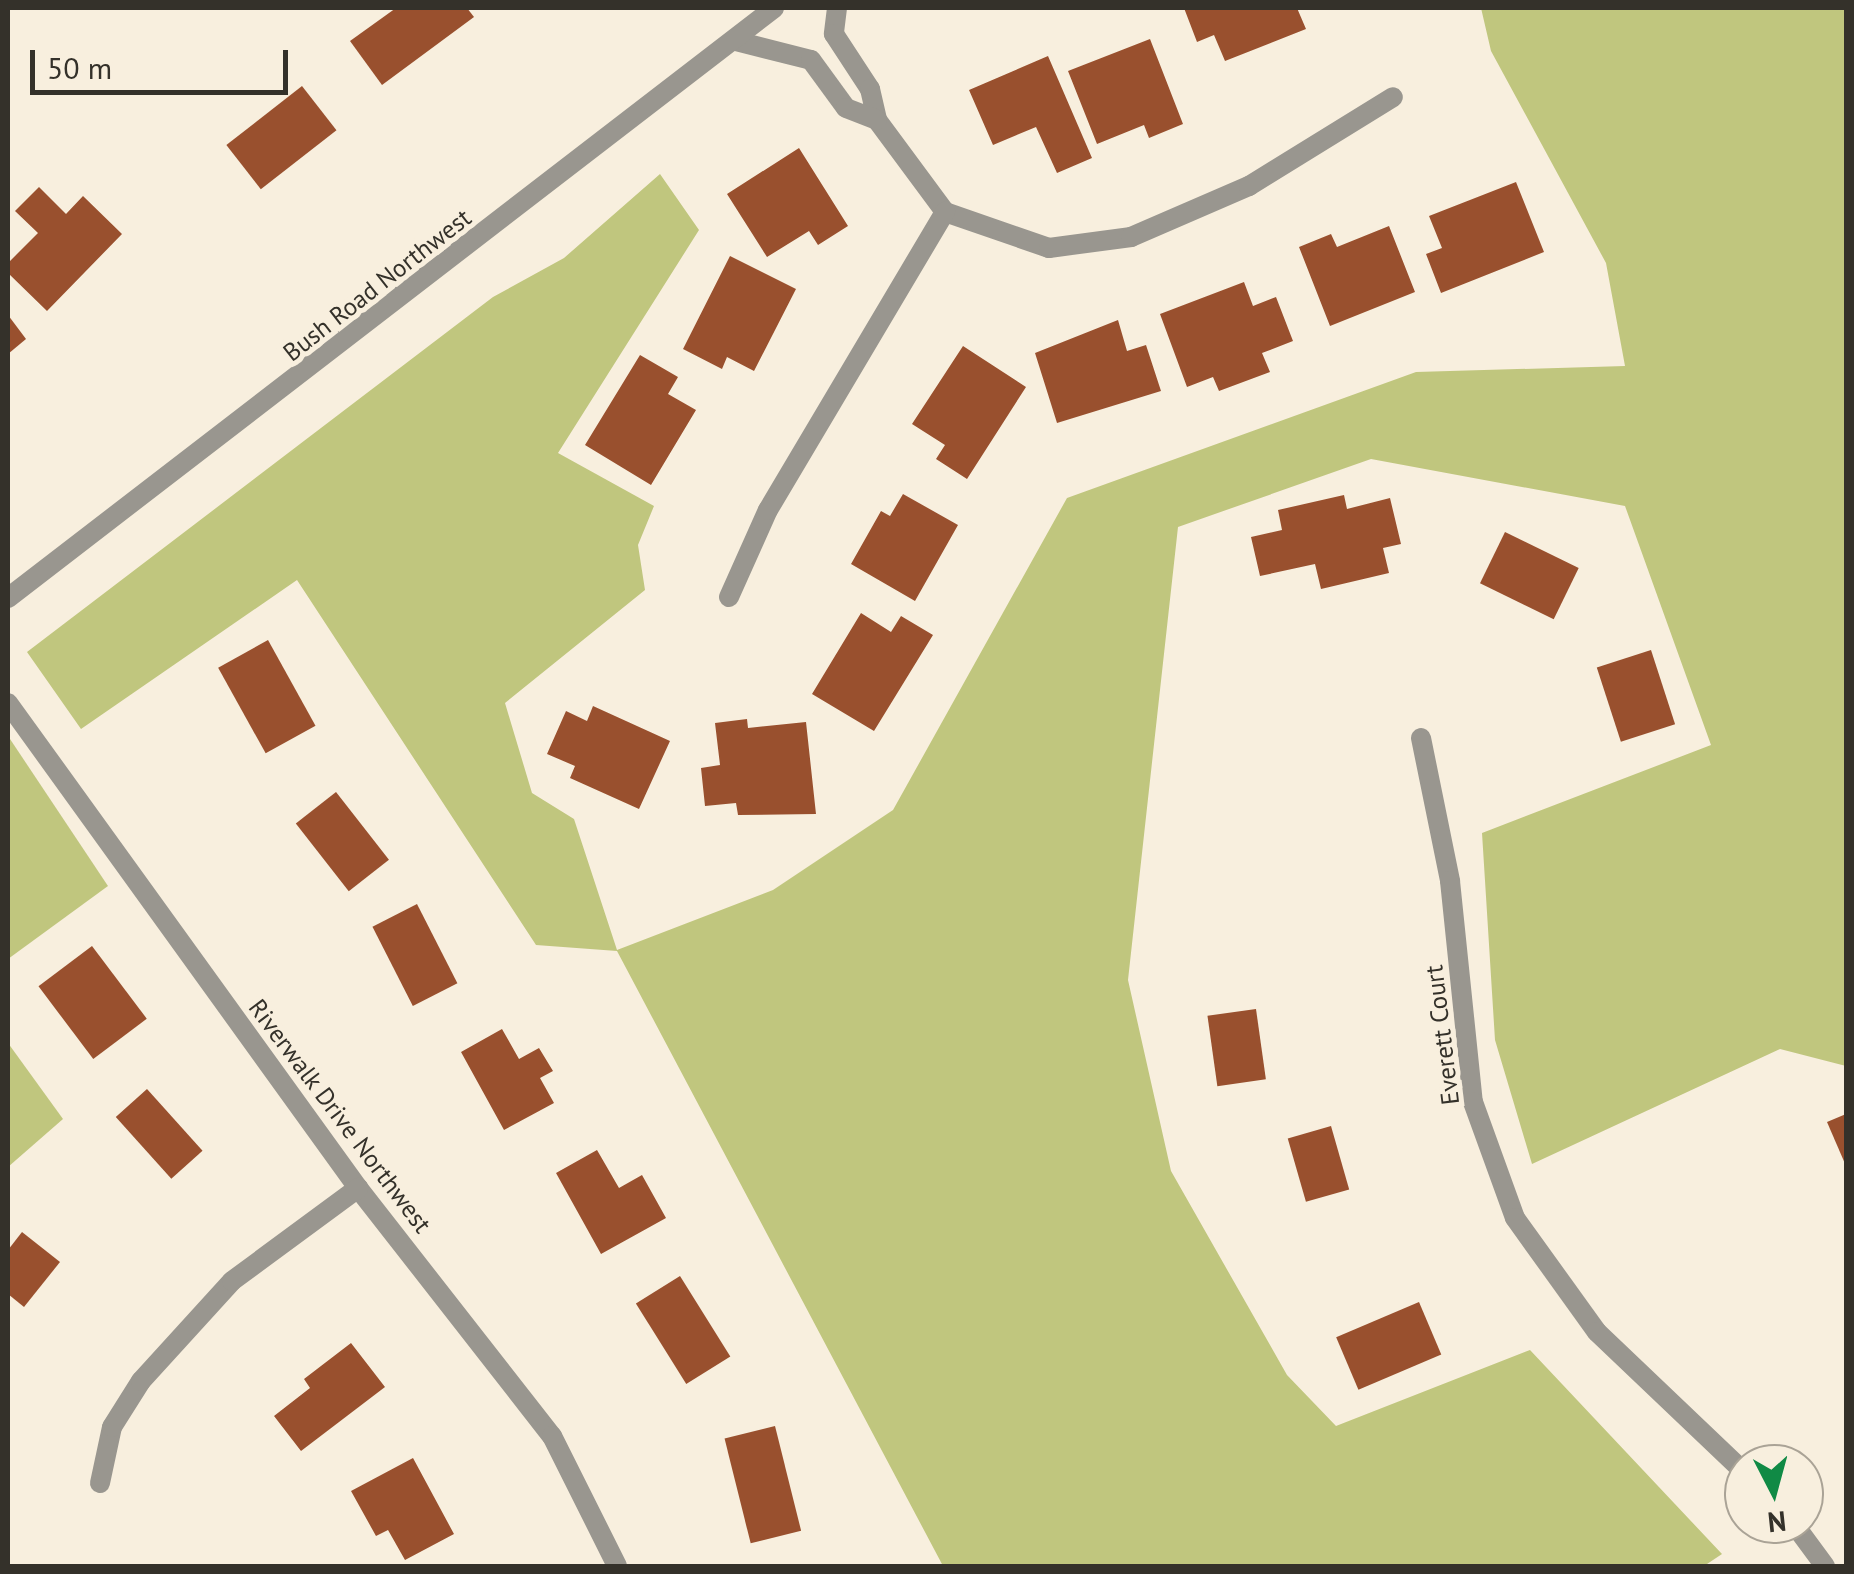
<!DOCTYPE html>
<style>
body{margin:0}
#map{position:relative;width:1854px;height:1574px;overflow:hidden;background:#f8efde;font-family:"PT Sans",sans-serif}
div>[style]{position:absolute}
.green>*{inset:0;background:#c0c67e}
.building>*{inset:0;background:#99502e;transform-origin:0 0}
.minor>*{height:20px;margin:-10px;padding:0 10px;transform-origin:10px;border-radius:10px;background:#99968f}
.tertiary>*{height:20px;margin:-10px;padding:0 10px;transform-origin:10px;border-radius:10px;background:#99968f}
span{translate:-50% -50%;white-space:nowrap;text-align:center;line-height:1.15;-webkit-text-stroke:10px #f8efde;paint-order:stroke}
.street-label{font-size:25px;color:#34312a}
.frame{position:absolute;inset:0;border:10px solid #34312a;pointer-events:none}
.north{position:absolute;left:1724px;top:1444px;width:100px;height:100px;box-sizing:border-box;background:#f8efde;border:2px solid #aaa396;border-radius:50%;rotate:174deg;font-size:28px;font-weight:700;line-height:40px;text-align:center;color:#34312a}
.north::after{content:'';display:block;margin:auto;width:35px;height:45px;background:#108a45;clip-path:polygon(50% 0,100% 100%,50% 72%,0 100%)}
.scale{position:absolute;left:30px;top:50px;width:258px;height:45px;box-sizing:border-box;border:5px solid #34312a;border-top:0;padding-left:12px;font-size:30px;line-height:35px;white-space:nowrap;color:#34312a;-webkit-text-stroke:8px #f8efde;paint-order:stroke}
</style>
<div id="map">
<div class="green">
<div style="clip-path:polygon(1481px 8px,1846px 8px,1846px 1066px,1780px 1049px,1532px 1164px,1495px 1040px,1482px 833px,1711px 745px,1625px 506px,1371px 459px,1178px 527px,1128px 980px,1171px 1171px,1287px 1375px,1336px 1426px,1530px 1350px,1722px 1554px,1704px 1566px,943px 1566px,617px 951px,536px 945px,297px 580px,81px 729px,27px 652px,493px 297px,564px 258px,660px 174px,699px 230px,558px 453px,654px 506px,638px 545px,645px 590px,505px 703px,532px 793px,574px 819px,617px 950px,773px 890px,893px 810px,1067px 498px,1416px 372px,1625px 366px,1606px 263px,1491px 51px)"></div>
<div style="clip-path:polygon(8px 736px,108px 886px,8px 959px)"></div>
<div style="clip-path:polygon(8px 1043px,63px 1119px,8px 1167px)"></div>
</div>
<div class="building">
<div style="clip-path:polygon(396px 8px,467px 8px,474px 17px,382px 85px,350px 41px)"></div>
<div style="clip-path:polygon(1184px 8px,1297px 8px,1306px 29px,1225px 61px,1214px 35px,1197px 42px)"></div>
<div style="clip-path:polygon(1150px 39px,1183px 124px,1149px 138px,1144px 125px,1097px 144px,1068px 71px)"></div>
<div style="clip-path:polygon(1048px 56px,1092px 158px,1057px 173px,1036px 127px,993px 145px,969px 90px)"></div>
<div style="left:302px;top:86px;width:56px;height:96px;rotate:52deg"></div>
<div style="clip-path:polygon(799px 148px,848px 226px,818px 245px,809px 231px,767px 257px,727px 194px)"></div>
<div style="clip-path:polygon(1516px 182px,1544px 252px,1441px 293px,1426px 254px,1442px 248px,1429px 216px)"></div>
<div style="clip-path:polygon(39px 187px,66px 214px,83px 196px,122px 234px,47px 311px,8px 273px,8px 263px,38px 233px,15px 211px)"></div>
<div style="clip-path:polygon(1389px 226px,1415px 292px,1330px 326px,1299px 247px,1331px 234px,1337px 247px)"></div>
<div style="clip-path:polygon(730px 256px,796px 289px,754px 371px,727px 357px,722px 369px,683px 349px)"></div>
<div style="clip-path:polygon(1244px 282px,1253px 306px,1276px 297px,1293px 341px,1262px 353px,1270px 372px,1219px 391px,1213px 377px,1187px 387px,1160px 314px)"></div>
<div style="clip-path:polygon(8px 315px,26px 339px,8px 354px)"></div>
<div style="clip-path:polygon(1118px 320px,1127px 351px,1146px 345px,1161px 391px,1057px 423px,1035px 353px)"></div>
<div style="clip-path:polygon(963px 346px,1026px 387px,967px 479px,936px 459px,945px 445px,912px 424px)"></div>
<div style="clip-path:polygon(640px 355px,678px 377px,668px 394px,696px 410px,651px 485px,585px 445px)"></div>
<div style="clip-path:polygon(903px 494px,958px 525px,915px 601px,851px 564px,881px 511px,890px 516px)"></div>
<div style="clip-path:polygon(1344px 495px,1347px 509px,1390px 498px,1401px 544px,1383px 548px,1389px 573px,1321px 589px,1315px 564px,1260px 576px,1251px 537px,1282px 530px,1278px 510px)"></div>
<div style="left:1505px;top:532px;width:82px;height:57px;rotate:26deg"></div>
<div style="clip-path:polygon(861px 613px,891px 632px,901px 616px,933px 635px,874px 731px,812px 694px)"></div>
<div style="left:268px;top:640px;width:98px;height:57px;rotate:61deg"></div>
<div style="left:1651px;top:650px;width:78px;height:57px;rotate:72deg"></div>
<div style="clip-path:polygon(593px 706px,670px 741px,639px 809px,570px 778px,575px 766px,547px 754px,566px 711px,587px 721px)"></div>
<div style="clip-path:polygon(747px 719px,748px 728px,806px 722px,816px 814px,738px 815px,736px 803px,705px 806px,701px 768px,720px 765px,715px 723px)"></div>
<div style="left:336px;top:792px;width:86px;height:51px;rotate:52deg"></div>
<div style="left:417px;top:904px;width:89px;height:50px;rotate:63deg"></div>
<div style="left:92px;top:946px;width:91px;height:67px;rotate:53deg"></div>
<div style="left:1256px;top:1009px;width:71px;height:49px;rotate:82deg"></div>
<div style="clip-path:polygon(502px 1029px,519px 1059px,539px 1048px,553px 1071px,540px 1078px,554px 1103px,504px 1130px,461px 1052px)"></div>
<div style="left:147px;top:1089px;width:83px;height:42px;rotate:48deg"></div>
<div style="clip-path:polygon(1846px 1114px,1846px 1166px,1827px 1122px)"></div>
<div style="left:1331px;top:1126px;width:66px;height:45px;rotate:74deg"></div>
<div style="clip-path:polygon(597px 1150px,619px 1188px,642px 1175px,666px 1218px,601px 1254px,556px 1173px)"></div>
<div style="clip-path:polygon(22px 1232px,60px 1262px,24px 1307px,8px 1294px,8px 1250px)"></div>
<div style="left:680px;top:1276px;width:95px;height:52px;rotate:58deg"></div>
<div style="left:1419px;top:1302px;width:57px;height:90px;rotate:67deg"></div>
<div style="clip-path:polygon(351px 1343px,385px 1387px,301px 1451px,274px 1416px,310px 1388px,304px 1379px)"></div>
<div style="left:775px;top:1426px;width:108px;height:52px;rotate:76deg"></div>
<div style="clip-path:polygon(413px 1458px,454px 1534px,405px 1560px,388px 1530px,376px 1536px,351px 1491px)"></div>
</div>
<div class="minor">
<div style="left:837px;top:8px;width:26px;rotate:97deg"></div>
<div style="left:834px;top:34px;width:66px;rotate:56.8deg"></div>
<div style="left:870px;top:89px;width:32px;rotate:77deg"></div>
<div style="left:877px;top:120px;width:114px;rotate:53.5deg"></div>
<div style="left:945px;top:212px;width:110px;rotate:19.1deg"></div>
<div style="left:1049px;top:248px;width:83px;rotate:-7.6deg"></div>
<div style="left:1131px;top:237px;width:129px;rotate:-23.4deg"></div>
<div style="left:1249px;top:186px;width:169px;rotate:-31.7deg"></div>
<div style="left:736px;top:41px;width:77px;rotate:14.2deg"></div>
<div style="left:811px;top:60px;width:59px;rotate:53.9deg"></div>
<div style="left:846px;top:108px;width:33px;rotate:21deg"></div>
<div style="left:729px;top:597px;width:95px;rotate:-65.9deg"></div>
<div style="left:768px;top:510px;width:347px;rotate:-59.3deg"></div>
<div style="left:8px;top:703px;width:598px;rotate:54.18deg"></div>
<div style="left:358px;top:1188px;width:315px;rotate:52deg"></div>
<div style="left:552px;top:1436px;width:145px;rotate:63.4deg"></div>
<div style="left:1421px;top:738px;width:146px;rotate:78.5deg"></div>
<div style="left:1450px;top:881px;width:222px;rotate:84.1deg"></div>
<div style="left:1473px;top:1102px;width:123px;rotate:70.1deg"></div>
<div style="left:1515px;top:1218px;width:140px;rotate:54.3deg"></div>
<div style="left:1597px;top:1332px;width:203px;rotate:43.6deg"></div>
<div style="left:100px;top:1483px;width:57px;rotate:-77.9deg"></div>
<div style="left:112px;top:1427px;width:54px;rotate:-57.8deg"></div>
<div style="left:141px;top:1381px;width:135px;rotate:-47.7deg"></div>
<div style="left:232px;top:1281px;width:157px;rotate:-36.4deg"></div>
<div style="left:1794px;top:1524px;width:52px;rotate:53.6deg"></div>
</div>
<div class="tertiary">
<div style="left:8px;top:598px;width:967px;rotate:-37.6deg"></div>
</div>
<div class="street-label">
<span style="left:377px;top:285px;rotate:-38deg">Bush Road Northwest</span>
<span style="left:1442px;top:1035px;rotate:-97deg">Everett Court</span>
<span style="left:340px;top:1116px;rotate:53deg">Riverwalk Drive Northwest</span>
</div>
<div class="frame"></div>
<div class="north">N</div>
<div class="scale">50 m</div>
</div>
